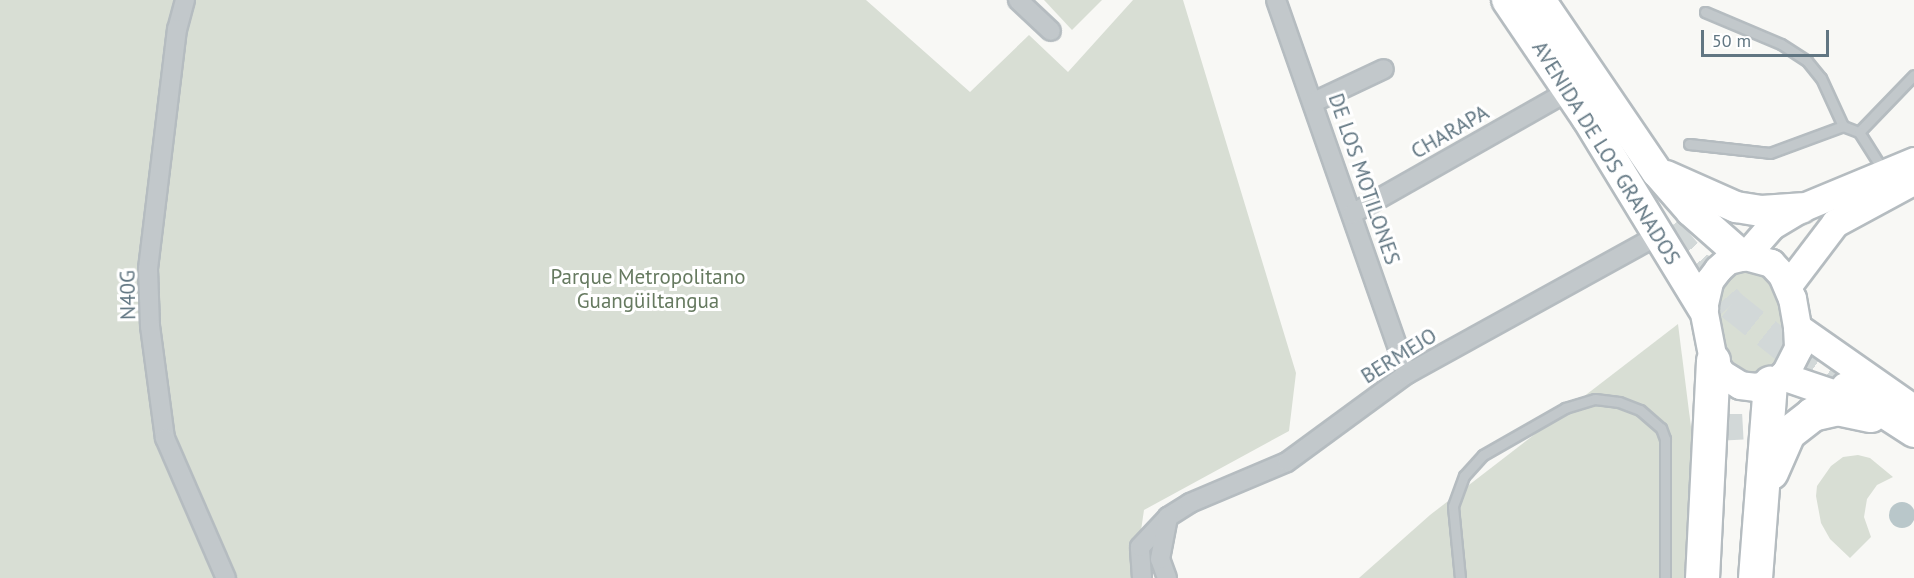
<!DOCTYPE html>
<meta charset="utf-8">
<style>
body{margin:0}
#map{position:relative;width:1914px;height:578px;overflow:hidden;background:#f8f8f5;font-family:"PT Sans",sans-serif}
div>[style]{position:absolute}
.green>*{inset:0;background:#d8ded4}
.water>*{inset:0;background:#b9c7ca}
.round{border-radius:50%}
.primary-tunnel>*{height:30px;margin-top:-15px;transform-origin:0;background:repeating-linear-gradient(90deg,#d2d8d8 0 30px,transparent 0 45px)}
.highway-tunnel>*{height:33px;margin-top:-16.5px;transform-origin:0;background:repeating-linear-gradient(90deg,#d2d8d8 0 33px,transparent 0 49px)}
.roads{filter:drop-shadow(2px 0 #b5bcc0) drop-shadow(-2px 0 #b5bcc0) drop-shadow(0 2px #b5bcc0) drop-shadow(0 -2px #b5bcc0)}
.lane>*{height:9px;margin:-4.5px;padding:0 4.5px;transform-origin:4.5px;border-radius:4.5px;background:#c2c8cb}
.street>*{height:18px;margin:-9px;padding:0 9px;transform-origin:9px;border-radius:9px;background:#c2c8cb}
.secondary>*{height:27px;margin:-13.5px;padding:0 13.5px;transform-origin:13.5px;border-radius:13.5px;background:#fff}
.primary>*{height:30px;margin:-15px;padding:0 15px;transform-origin:15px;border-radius:15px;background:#fff}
.highway>*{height:33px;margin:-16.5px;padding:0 16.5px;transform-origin:16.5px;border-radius:16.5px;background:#fff}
span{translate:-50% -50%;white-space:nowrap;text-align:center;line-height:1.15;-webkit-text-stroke:6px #fff;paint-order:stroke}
.street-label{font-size:21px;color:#617682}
.park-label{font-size:21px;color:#667a60}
.scale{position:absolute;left:1701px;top:30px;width:128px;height:27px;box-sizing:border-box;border:3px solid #617682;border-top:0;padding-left:8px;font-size:18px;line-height:21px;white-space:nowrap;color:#617682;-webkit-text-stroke:4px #fff;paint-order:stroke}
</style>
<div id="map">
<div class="green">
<div style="clip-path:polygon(0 0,866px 0,970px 92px,1029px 35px,1068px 72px,1133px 0,1183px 0,1296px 373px,1289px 431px,1144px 510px,1134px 578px,0 578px)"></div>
<div style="clip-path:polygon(1044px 0,1102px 0,1072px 30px)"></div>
<div style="clip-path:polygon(1747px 267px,1771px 278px,1789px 323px,1781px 364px,1760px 377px,1738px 371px,1724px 352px,1716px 306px,1718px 289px,1726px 275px)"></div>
<div style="clip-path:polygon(1678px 324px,1693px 443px,1690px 578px,1359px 578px,1430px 515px)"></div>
<div style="clip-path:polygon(1858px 455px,1870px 458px,1893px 477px,1877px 485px,1867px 499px,1864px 517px,1871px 537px,1850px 558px,1830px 539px,1821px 523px,1816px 496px,1817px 486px,1831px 466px,1843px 457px)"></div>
</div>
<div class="water">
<div class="round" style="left:1889px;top:502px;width:26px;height:26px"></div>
</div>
<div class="primary-tunnel">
<div style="left:1667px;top:230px;width:99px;rotate:49.5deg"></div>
<div style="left:1731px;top:305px;width:74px;rotate:38.4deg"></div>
<div style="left:1789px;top:351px;width:68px;rotate:33deg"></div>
</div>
<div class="highway-tunnel">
<div style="left:1723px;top:365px;width:75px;rotate:86.9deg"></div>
</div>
<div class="roads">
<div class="lane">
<div style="left:1705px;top:12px;width:82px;rotate:22.8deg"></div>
<div style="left:1781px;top:44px;width:31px;rotate:33deg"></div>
<div style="left:1807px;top:61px;width:22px;rotate:51deg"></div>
<div style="left:1821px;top:78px;width:53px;rotate:65.4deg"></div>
<div style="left:1859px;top:132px;width:79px;rotate:-46deg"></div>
<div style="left:1689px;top:144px;width:81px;rotate:6.3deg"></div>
<div style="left:1770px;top:153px;width:78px;rotate:-20.3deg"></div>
<div style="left:1843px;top:126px;width:17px;rotate:21deg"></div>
<div style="left:1859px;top:132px;width:45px;rotate:57.7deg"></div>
<div style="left:1460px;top:578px;width:72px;rotate:-95.6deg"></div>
<div style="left:1453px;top:506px;width:32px;rotate:-70deg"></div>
<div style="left:1464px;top:476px;width:28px;rotate:-48deg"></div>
<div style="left:1483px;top:455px;width:95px;rotate:-29.8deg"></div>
<div style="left:1565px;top:408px;width:31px;rotate:-17deg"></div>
<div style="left:1595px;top:399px;width:24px;rotate:7deg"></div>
<div style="left:1619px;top:402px;width:22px;rotate:21deg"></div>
<div style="left:1640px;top:410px;width:28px;rotate:41deg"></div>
<div style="left:1661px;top:428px;width:12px;rotate:70deg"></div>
<div style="left:1665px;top:439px;width:139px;rotate:90deg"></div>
</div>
<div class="street">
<div style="left:185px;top:0;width:30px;rotate:105deg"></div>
<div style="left:177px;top:29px;width:242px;rotate:96.9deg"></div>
<div style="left:148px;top:269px;width:57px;rotate:88deg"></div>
<div style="left:150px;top:326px;width:113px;rotate:82.4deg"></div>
<div style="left:165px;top:438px;width:153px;rotate:66.5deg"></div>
<div style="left:1018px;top:0;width:45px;rotate:43.2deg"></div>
<div style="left:1276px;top:0;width:396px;rotate:70.7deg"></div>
<div style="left:1314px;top:102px;width:77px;rotate:-25.2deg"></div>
<div style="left:1352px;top:214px;width:251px;rotate:-29.6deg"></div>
<div style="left:1142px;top:578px;width:31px;rotate:-94deg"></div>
<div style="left:1140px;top:547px;width:41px;rotate:-47deg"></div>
<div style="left:1168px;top:517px;width:26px;rotate:-32deg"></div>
<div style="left:1190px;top:503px;width:105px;rotate:-22.9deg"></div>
<div style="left:1287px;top:462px;width:149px;rotate:-36.3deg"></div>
<div style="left:1407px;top:374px;width:286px;rotate:-28.9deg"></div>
<div style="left:1167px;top:578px;width:20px;rotate:-110deg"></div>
<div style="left:1160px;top:559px;width:43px;rotate:-79.2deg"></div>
</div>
<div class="secondary">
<div style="left:1745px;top:256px;width:27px;rotate:15deg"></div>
<div style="left:1771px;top:263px;width:16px;rotate:47deg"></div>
<div style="left:1782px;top:275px;width:25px;rotate:67deg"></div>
<div style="left:1792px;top:298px;width:29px;rotate:80deg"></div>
<div style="left:1797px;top:327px;width:21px;rotate:87deg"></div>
<div style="left:1798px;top:348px;width:27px;rotate:117deg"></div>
<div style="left:1786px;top:372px;width:13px;rotate:138deg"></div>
<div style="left:1776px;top:381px;width:21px;rotate:163deg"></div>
<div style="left:1756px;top:387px;width:16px;rotate:-173deg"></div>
<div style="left:1740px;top:385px;width:22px;rotate:-148deg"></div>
<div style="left:1721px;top:373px;width:15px;rotate:-122deg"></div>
<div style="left:1713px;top:360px;width:53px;rotate:-100.9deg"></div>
<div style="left:1703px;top:308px;width:28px;rotate:-77deg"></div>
<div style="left:1709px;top:281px;width:15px;rotate:-53deg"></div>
<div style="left:1718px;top:269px;width:13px;rotate:-42deg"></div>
<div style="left:1728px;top:260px;width:17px;rotate:-13deg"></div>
<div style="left:1745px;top:256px;width:40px;rotate:-49deg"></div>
<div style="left:1771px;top:226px;width:35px;rotate:-31deg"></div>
<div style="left:1801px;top:208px;width:122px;rotate:-22.6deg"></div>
<div style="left:1788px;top:285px;width:78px;rotate:-52.8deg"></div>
<div style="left:1835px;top:223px;width:86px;rotate:-28.3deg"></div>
<div style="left:1797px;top:327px;width:143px;rotate:35deg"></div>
<div style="left:1782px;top:376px;width:65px;rotate:18.7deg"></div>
<div style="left:1844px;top:397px;width:23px;rotate:34deg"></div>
</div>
<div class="primary">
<div style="left:1507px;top:0;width:143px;rotate:55.9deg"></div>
<div style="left:1587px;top:118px;width:223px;rotate:58.6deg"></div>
<div style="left:1540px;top:0;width:208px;rotate:55.8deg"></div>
<div style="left:1657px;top:172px;width:52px;rotate:48.9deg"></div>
<div style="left:1691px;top:211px;width:68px;rotate:41.4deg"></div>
<div style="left:1666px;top:176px;width:77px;rotate:23.9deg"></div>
<div style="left:1736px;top:207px;width:26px;rotate:9deg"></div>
<div style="left:1762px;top:211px;width:39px;rotate:-4deg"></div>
<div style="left:1846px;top:388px;width:81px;rotate:32.9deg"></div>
</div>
<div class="highway">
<div style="left:1771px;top:472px;width:43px;rotate:-66.4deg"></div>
<div style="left:1788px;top:433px;width:31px;rotate:-38deg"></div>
<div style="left:1812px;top:414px;width:26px;rotate:-13deg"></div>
<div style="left:1837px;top:408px;width:34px;rotate:12deg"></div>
<div style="left:1702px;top:578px;width:218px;rotate:-87.1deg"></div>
<div style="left:1755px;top:578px;width:196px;rotate:-85.6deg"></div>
</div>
</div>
<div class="street-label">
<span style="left:1450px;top:132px;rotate:-30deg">CHARAPA</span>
<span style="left:1606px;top:153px;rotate:58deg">AVENIDA DE LOS GRANADOS</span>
<span style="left:1364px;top:179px;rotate:71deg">DE LOS MOTILONES</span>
<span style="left:128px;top:295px;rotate:-91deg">N40G</span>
<span style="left:1399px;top:356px;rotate:-32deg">BERMEJO</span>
</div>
<div class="park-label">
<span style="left:648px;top:289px">Parque Metropolitano<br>Guangüiltangua</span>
</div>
<div class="scale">50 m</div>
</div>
